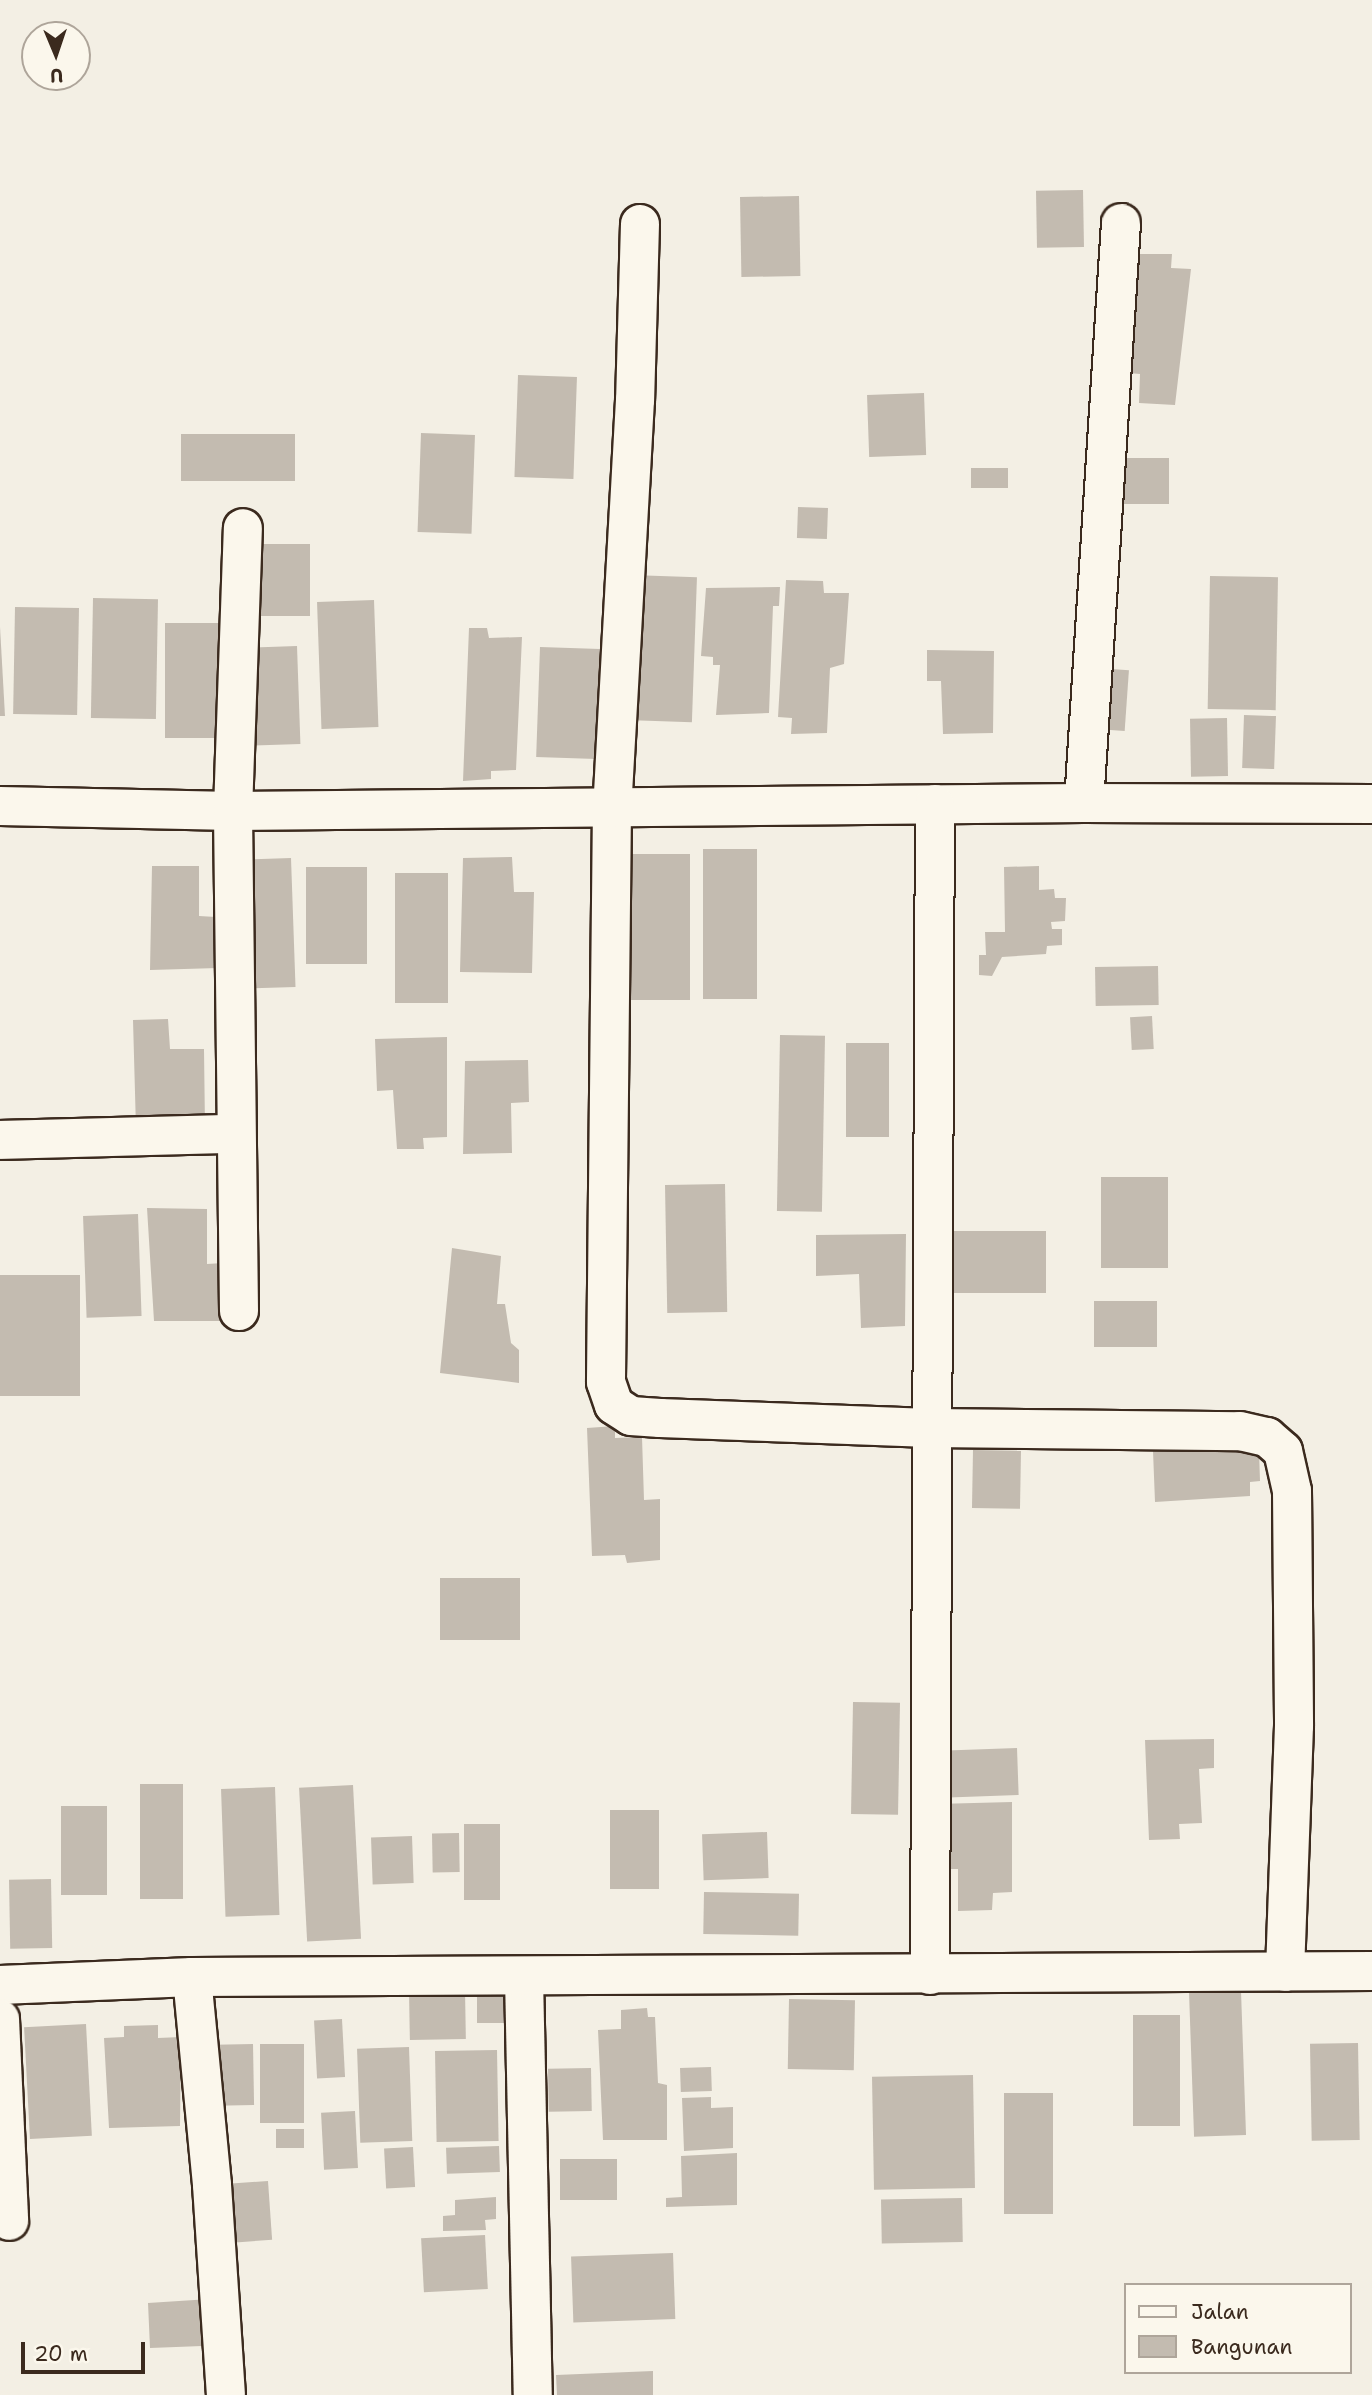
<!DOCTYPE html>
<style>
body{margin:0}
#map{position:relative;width:1372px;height:2395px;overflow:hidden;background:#f3efe4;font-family:"Shantell Sans",sans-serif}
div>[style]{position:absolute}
.building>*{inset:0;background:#c3bbb0;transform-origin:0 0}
.roads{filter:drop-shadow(2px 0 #3b2a1e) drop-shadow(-2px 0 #3b2a1e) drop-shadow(0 2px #3b2a1e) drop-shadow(0 -2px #3b2a1e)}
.street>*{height:38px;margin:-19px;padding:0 19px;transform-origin:19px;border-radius:19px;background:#fbf7ec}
span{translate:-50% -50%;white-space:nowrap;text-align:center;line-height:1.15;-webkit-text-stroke:6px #fbf7ec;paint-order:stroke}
.legend{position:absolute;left:1124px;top:2283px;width:228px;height:91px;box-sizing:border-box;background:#fbf7ec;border:2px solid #aea59a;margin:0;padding:9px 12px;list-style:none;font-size:21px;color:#3b2a1e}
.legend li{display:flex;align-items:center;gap:14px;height:35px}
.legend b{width:35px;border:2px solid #aea59a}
.north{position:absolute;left:21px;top:21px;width:70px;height:70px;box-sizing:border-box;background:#fbf7ec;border:2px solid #aea59a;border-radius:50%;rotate:178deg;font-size:19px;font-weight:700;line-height:28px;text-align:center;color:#3b2a1e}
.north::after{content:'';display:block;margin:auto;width:24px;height:32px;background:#3b2a1e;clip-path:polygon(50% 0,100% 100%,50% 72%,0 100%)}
.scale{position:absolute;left:21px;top:2342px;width:124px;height:32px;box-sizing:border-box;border:4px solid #3b2a1e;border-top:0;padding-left:9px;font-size:21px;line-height:24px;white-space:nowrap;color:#3b2a1e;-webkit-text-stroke:5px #fbf7ec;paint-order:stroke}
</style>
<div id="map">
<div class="building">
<div style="left:1083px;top:190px;width:57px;height:47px;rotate:89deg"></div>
<div style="left:799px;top:196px;width:80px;height:59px;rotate:89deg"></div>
<div style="clip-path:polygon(1133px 254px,1172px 254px,1171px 268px,1191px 269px,1175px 405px,1139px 403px,1140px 374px,1117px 372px)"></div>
<div style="left:518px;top:375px;width:59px;height:102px;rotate:2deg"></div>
<div style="left:924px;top:393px;width:62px;height:57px;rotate:88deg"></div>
<div style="left:421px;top:433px;width:54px;height:99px;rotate:2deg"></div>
<div style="left:181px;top:434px;width:114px;height:47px"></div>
<div style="left:1120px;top:458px;width:49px;height:46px"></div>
<div style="left:971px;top:468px;width:37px;height:20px"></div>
<div style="left:798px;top:507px;width:30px;height:31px;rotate:2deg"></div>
<div style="left:251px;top:544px;width:59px;height:72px"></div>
<div style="left:631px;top:575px;width:66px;height:145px;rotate:2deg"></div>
<div style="left:1210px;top:576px;width:68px;height:133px;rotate:1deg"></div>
<div style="clip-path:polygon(786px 580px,823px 581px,824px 593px,849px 593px,844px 664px,830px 668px,827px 733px,791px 734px,792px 718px,778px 717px)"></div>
<div style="clip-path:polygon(780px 587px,779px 606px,773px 606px,769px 713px,716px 715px,720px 665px,713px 665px,713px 657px,701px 656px,706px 588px)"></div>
<div style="left:93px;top:598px;width:65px;height:120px;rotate:1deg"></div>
<div style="left:374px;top:600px;width:127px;height:57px;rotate:88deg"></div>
<div style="left:15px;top:607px;width:64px;height:107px;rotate:1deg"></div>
<div style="left:165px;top:623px;width:55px;height:115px"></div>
<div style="clip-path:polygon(0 627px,5px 716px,0 716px)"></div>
<div style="clip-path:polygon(469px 628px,487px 628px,489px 638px,522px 637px,516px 770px,491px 771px,491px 779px,463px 781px)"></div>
<div style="left:297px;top:646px;width:98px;height:54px;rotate:88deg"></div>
<div style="left:540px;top:647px;width:60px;height:110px;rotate:2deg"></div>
<div style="clip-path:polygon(927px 650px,994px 651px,993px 733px,943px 734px,941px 681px,927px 681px)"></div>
<div style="left:1097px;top:668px;width:32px;height:61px;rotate:4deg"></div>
<div style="left:1244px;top:715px;width:32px;height:53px;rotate:2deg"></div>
<div style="left:1227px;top:718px;width:58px;height:37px;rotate:89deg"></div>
<div style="left:703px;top:849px;width:54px;height:150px"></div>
<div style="left:622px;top:854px;width:68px;height:146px"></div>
<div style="clip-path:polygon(512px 857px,514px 892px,534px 892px,532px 973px,460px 972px,463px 858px)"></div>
<div style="left:291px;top:858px;width:129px;height:52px;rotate:88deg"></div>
<div style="clip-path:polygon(152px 866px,199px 866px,199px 916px,216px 917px,218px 968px,150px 970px)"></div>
<div style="clip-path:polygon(1039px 866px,1039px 890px,1054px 889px,1055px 898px,1066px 898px,1065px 921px,1051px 922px,1052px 929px,1062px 929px,1062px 945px,1047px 946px,1046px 954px,1002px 957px,992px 976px,979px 975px,979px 955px,986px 955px,985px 932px,1005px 932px,1004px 867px)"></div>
<div style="left:306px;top:867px;width:61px;height:97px"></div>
<div style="left:395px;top:873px;width:53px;height:130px"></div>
<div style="left:1158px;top:966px;width:39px;height:63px;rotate:89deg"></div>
<div style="left:1152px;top:1016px;width:33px;height:22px;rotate:87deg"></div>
<div style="clip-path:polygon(168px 1019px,170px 1049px,204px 1049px,205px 1128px,136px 1129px,133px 1020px)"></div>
<div style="left:780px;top:1035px;width:45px;height:176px;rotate:1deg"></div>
<div style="clip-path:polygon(447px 1037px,447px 1137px,423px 1138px,424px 1149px,397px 1149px,393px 1090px,377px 1091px,375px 1039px)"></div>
<div style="left:889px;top:1043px;width:94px;height:43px;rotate:90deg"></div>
<div style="clip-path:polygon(528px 1060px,529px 1102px,511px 1103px,512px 1153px,463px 1154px,465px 1061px)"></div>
<div style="left:1101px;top:1177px;width:67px;height:91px"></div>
<div style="left:725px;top:1184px;width:128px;height:60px;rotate:89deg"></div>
<div style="clip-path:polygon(147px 1208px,207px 1209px,207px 1264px,223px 1263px,224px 1321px,154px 1321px)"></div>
<div style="left:138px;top:1214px;width:102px;height:55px;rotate:88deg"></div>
<div style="left:949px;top:1231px;width:97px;height:62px"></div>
<div style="clip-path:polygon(906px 1234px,905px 1326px,861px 1328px,859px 1274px,816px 1276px,816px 1235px)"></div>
<div style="clip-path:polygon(452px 1248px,501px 1256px,497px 1304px,505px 1304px,511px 1343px,519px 1350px,519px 1383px,440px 1373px)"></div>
<div style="left:0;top:1275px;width:80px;height:121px"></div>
<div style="left:1094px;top:1301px;width:63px;height:46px"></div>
<div style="clip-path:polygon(615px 1426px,615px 1438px,642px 1437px,644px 1500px,660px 1499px,660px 1560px,627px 1563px,625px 1555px,592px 1556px,587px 1428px)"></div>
<div style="left:973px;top:1450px;width:48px;height:58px;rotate:1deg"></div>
<div style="clip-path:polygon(1259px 1450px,1260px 1481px,1250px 1482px,1250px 1496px,1155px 1502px,1153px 1451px)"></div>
<div style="left:440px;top:1578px;width:80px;height:62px"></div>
<div style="left:853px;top:1702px;width:47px;height:112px;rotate:1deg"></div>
<div style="clip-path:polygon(1214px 1739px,1214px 1768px,1199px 1769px,1202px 1823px,1179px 1824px,1180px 1839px,1149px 1840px,1145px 1740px)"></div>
<div style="left:1017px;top:1748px;width:47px;height:77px;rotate:88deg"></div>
<div style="left:183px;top:1784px;width:115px;height:43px;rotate:90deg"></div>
<div style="left:353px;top:1785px;width:154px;height:54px;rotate:87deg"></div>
<div style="left:275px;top:1787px;width:128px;height:54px;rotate:88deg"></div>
<div style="clip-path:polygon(1012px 1802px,1012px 1892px,993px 1893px,992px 1910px,958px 1911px,958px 1869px,946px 1869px,936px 1804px)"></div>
<div style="left:107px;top:1806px;width:89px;height:46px;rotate:90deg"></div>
<div style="left:610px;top:1810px;width:49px;height:79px"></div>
<div style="left:464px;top:1824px;width:36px;height:76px"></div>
<div style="left:767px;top:1832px;width:46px;height:65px;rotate:88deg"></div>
<div style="left:459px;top:1833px;width:39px;height:27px;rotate:89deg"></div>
<div style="left:412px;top:1836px;width:47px;height:41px;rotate:88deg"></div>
<div style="left:51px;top:1879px;width:69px;height:42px;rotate:89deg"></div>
<div style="left:704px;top:1892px;width:95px;height:42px;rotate:1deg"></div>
<div style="left:465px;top:1990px;width:49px;height:56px;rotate:89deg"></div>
<div style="left:1241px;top:1991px;width:144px;height:52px;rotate:88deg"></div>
<div style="left:477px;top:1997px;width:27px;height:26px"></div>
<div style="left:789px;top:1999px;width:66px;height:70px;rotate:1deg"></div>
<div style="clip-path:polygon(647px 2008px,648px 2017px,655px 2017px,658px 2083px,667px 2085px,667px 2140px,603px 2140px,598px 2030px,621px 2029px,621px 2010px)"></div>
<div style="left:1133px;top:2015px;width:47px;height:111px"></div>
<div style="left:342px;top:2019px;width:58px;height:28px;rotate:87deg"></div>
<div style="left:86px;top:2024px;width:112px;height:62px;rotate:87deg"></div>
<div style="clip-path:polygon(158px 2025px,158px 2038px,181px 2037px,180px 2126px,109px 2128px,104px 2038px,124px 2037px,124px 2026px)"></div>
<div style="left:1358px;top:2043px;width:97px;height:48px;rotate:89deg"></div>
<div style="left:253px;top:2044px;width:61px;height:38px;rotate:89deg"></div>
<div style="left:260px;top:2044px;width:44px;height:79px"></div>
<div style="left:409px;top:2047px;width:94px;height:52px;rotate:88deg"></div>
<div style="left:497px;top:2050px;width:91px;height:62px;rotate:89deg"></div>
<div style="left:711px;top:2067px;width:24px;height:31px;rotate:88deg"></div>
<div style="left:591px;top:2068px;width:43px;height:43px;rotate:89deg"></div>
<div style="left:973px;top:2075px;width:113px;height:101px;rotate:89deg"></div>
<div style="left:1004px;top:2093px;width:49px;height:121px"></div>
<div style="clip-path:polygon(711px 2097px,711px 2108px,733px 2107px,733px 2148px,684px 2151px,682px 2098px)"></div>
<div style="left:355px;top:2111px;width:57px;height:34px;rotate:87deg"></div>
<div style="left:304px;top:2129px;width:19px;height:28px;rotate:90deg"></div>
<div style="left:499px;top:2146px;width:26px;height:53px;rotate:88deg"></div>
<div style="left:413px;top:2147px;width:40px;height:29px;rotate:87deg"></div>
<div style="clip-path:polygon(737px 2153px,737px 2205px,666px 2207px,666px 2198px,682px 2197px,681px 2156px)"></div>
<div style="left:560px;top:2159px;width:57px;height:41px"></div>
<div style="left:268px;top:2181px;width:59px;height:40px;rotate:86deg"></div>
<div style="clip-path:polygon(496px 2197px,496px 2219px,485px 2220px,486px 2230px,443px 2231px,443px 2216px,455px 2215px,455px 2200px)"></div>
<div style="left:962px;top:2198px;width:44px;height:81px;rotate:89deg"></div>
<div style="left:485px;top:2235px;width:54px;height:64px;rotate:87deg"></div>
<div style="left:673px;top:2253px;width:66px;height:102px;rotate:88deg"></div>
<div style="clip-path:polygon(210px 2299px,212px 2327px,200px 2328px,202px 2346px,150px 2348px,148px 2303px)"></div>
<div style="clip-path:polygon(653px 2371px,653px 2395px,557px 2395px,556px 2375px)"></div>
</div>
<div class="roads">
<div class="street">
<div style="left:640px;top:224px;width:176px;rotate:91.6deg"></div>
<div style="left:635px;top:400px;width:407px;rotate:93.2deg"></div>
<div style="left:612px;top:806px;width:576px;rotate:90.6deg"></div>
<div style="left:606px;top:1382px;width:24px;rotate:71deg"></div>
<div style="left:614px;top:1405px;width:20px;rotate:33deg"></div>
<div style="left:631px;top:1416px;width:29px;rotate:4deg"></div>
<div style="left:660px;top:1418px;width:270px;rotate:2.1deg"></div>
<div style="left:930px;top:1428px;width:310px;rotate:0.6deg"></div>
<div style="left:1240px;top:1431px;width:28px;rotate:13deg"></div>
<div style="left:1267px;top:1437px;width:21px;rotate:41deg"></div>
<div style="left:1283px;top:1451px;width:41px;rotate:77.3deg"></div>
<div style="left:1292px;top:1491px;width:235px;rotate:89.5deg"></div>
<div style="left:1294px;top:1726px;width:246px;rotate:92.1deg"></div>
<div style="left:1084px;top:803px;width:581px;rotate:-86.35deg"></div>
<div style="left:0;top:806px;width:233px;rotate:1.2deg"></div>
<div style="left:233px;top:811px;width:851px;rotate:-0.54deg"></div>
<div style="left:1084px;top:803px;width:288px;rotate:0.2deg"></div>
<div style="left:0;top:1140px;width:235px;rotate:-1.5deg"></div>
<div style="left:239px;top:1311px;width:500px;rotate:-90.69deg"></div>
<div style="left:233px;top:811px;width:283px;rotate:-88deg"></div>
<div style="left:930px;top:1975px;width:1171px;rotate:-89.76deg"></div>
<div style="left:192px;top:1977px;width:209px;rotate:84.5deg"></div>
<div style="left:212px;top:2185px;width:210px;rotate:86.2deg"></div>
<div style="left:524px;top:1977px;width:418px;rotate:88.8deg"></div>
<div style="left:0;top:1985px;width:192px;rotate:-2.4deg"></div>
<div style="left:192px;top:1977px;width:1180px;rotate:-0.29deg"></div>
<div style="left:0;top:2019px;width:202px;rotate:87.4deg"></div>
</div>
</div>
<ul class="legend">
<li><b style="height:9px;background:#fbf7ec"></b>Jalan</li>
<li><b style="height:19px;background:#c3bbb0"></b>Bangunan</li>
</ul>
<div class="north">U</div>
<div class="scale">20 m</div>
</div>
